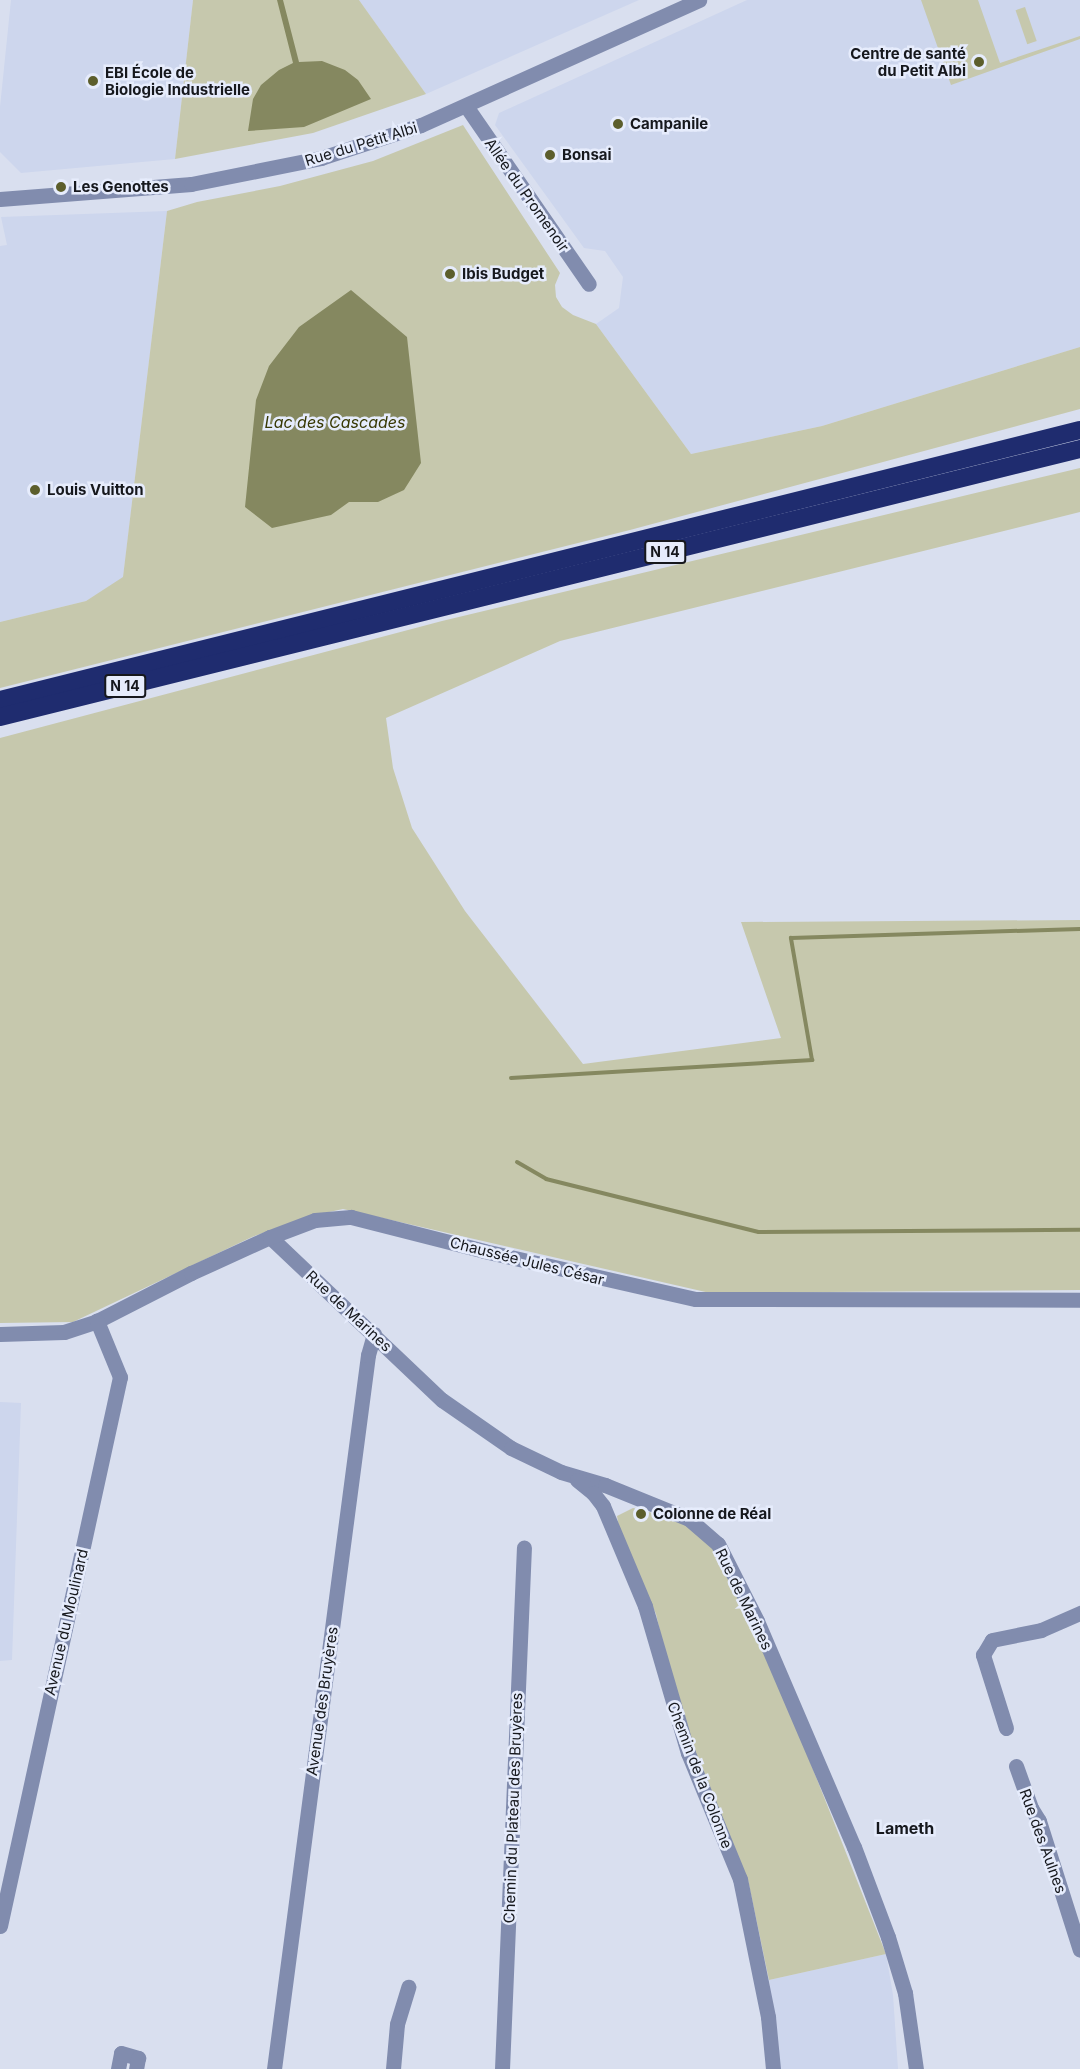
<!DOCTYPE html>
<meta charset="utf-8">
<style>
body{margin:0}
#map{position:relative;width:1080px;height:2069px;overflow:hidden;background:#d9dfef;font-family:Inter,sans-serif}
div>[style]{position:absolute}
.built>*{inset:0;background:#cdd6ed}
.green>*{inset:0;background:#c6c8ad;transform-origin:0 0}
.water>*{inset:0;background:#858860}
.stream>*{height:4px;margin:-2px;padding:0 2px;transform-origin:2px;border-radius:2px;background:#858860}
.minor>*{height:15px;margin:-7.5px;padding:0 7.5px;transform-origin:7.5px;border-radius:7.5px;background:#818cae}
.highway>*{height:18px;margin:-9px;padding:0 9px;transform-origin:9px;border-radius:9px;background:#1f2c6f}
.dots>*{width:16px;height:16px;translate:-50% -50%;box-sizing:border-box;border:3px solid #e6ecfc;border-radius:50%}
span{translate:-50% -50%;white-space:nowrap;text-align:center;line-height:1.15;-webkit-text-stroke:5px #e6ecfc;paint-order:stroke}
.shield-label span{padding:2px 4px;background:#e6ecfc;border:2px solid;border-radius:4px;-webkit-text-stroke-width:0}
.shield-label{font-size:14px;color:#16181d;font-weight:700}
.poi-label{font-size:15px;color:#16181d;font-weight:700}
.right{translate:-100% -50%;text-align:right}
.left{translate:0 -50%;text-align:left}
.street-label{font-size:15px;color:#16181d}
.water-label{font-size:16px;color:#383904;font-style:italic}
.neighbourhood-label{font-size:16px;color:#16181d;font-weight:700}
</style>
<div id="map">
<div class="built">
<div style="clip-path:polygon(11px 0,193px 0,175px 159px,21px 173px,0 152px,0 107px)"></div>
<div style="clip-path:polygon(359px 0,639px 0,426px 94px)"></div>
<div style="clip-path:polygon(747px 0,1080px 0,1080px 347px,822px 426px,691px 454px,596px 324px,619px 308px,623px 277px,605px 251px,584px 248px,495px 125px,499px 113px)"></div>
<div style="clip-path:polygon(167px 211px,123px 578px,86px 601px,0 622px,0 246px,7px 245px,1px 217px)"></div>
<div style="clip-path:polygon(0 1402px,21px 1403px,12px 1660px,0 1661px)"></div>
<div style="clip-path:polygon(886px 1954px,893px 1995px,898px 2069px,780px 2069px,769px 1980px)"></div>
</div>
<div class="green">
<div style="clip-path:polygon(193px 0,359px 0,426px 94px,313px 133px,175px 159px)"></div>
<div style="clip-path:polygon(921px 0,978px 0,1000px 63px,1080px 36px,1080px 39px,951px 85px)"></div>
<div style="left:1025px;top:7px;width:36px;height:10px;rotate:71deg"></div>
<div style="clip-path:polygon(463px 125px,560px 273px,555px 285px,556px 297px,562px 307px,573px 315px,596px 324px,691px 454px,822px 426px,1080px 347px,1080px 409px,630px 530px,0 688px,0 622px,86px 601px,123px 577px,167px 211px,197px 202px,280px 186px,373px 161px)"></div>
<div style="clip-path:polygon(1080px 468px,1080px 512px,560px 641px,386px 718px,393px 768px,412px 828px,465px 911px,583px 1064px,781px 1038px,741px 922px,1080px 920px,1080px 1290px,710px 1293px,343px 1209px,306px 1217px,252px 1237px,73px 1322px,0 1323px,0 738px,442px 621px)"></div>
<div style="clip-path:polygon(633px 1508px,692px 1523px,723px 1559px,805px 1749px,886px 1954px,769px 1980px,748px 1880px,695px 1753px,671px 1679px,656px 1614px,620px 1533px,617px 1516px)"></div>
</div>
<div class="water">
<div style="clip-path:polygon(277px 0,283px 0,299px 62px,322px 61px,345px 70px,358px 80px,371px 99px,304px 127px,248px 131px,253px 99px,261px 85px,279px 70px,293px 63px)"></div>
<div style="clip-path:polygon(351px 290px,407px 337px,421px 463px,404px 490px,378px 502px,349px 502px,331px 515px,272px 528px,245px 507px,256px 400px,269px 366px,299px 327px)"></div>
</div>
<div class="stream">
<div style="left:511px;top:1078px;width:302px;rotate:-3.4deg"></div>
<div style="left:812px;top:1060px;width:124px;rotate:-99.8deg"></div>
<div style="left:791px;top:938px;width:289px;rotate:-1.8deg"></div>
<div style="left:517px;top:1162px;width:34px;rotate:30deg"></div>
<div style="left:546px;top:1179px;width:219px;rotate:14deg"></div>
<div style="left:759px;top:1232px;width:321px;rotate:-0.4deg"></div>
</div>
<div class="minor">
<div style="left:466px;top:106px;width:216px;rotate:55.4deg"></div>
<div style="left:0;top:199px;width:192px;rotate:-4.5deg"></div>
<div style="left:191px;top:184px;width:133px;rotate:-11.3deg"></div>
<div style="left:321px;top:158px;width:105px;rotate:-18.3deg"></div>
<div style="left:421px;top:125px;width:305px;rotate:-24.2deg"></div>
<div style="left:270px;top:1237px;width:237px;rotate:43.5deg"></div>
<div style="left:442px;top:1400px;width:84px;rotate:34.8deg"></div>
<div style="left:511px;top:1448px;width:55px;rotate:25.6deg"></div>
<div style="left:561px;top:1472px;width:46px;rotate:16.5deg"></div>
<div style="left:605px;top:1485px;width:91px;rotate:22deg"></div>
<div style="left:689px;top:1519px;width:38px;rotate:41deg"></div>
<div style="left:718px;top:1544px;width:86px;rotate:63.1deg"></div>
<div style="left:757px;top:1621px;width:246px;rotate:66.8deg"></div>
<div style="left:854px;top:1847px;width:96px;rotate:69.3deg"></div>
<div style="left:888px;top:1937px;width:59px;rotate:73.1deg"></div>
<div style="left:905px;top:1993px;width:77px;rotate:81.8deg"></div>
<div style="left:0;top:1334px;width:64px;rotate:-1.8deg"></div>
<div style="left:64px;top:1332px;width:35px;rotate:-18deg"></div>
<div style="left:97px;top:1321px;width:106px;rotate:-27.1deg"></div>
<div style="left:191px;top:1273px;width:87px;rotate:-24.5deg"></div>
<div style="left:270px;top:1237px;width:48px;rotate:-20.7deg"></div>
<div style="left:315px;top:1220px;width:36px;rotate:-5deg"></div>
<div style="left:351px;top:1217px;width:137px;rotate:14.3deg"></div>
<div style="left:484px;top:1251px;width:217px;rotate:12.8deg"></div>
<div style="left:696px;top:1299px;width:384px;rotate:0.1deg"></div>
<div style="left:577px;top:1480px;width:21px;rotate:39deg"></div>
<div style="left:593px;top:1493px;width:16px;rotate:52deg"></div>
<div style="left:603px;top:1506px;width:108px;rotate:67.2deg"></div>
<div style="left:645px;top:1606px;width:153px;rotate:73.7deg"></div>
<div style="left:688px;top:1753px;width:136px;rotate:67.6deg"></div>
<div style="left:740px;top:1879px;width:141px;rotate:78.5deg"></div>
<div style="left:768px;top:2017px;width:52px;rotate:84.5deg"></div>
<div style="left:1006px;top:1728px;width:77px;rotate:-107.5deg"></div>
<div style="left:983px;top:1655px;width:17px;rotate:-59deg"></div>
<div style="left:992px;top:1640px;width:50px;rotate:-11.5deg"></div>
<div style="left:1041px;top:1630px;width:43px;rotate:-23.6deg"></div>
<div style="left:1016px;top:1766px;width:45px;rotate:70.3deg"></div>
<div style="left:1031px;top:1808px;width:15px;rotate:58deg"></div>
<div style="left:1039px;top:1821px;width:135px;rotate:72.4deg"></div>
<div style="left:0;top:1926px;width:562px;rotate:-77.67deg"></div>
<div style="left:120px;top:1377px;width:61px;rotate:-112.3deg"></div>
<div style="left:118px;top:2069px;width:16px;rotate:-79deg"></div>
<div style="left:121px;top:2053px;width:18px;rotate:16deg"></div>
<div style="left:138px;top:2058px;width:11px;rotate:100deg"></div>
<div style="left:274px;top:2069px;width:720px;rotate:-82.5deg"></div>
<div style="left:368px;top:1355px;width:22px;rotate:-74deg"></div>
<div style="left:393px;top:2069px;width:45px;rotate:-84.9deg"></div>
<div style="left:397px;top:2024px;width:39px;rotate:-73deg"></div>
<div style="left:502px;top:2069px;width:522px;rotate:-87.59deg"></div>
</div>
<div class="highway">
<div style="left:0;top:700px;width:1113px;rotate:-14.04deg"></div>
<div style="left:0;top:717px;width:1113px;rotate:-13.94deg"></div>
</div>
<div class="dots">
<div style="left:979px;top:62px;background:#5c5e2c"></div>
<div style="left:93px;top:81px;background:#5c5e2c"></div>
<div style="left:618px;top:124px;background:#5c5e2c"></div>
<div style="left:550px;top:155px;background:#5c5e2c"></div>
<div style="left:61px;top:187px;background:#5c5e2c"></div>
<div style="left:450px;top:274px;background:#5c5e2c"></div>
<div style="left:35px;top:490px;background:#5c5e2c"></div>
<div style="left:641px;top:1514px;background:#5c5e2c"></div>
</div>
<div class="shield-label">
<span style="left:665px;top:552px">N 14</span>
<span style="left:125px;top:686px">N 14</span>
</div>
<div class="poi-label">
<span class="right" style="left:966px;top:62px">Centre de santé<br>du Petit Albi</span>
<span class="left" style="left:105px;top:81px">EBI École de<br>Biologie Industrielle</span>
<span class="left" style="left:630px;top:124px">Campanile</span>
<span class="left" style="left:562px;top:155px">Bonsai</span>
<span class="left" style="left:73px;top:187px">Les Genottes</span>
<span class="left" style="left:462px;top:274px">Ibis Budget</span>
<span class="left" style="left:47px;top:490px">Louis Vuitton</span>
<span class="left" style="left:653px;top:1514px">Colonne de Réal</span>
</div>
<div class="street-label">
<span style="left:361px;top:144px;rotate:-17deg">Rue du Petit Albi</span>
<span style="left:527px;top:195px;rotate:55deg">Allée du Promenoir</span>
<span style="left:527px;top:1261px;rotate:14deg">Chaussée Jules César</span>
<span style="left:349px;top:1311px;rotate:43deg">Rue de Marines</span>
<span style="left:744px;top:1599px;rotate:64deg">Rue de Marines</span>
<span style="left:66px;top:1622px;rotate:-77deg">Avenue du Moulinard</span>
<span style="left:322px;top:1701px;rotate:-82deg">Avenue des Bruyères</span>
<span style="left:700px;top:1775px;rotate:69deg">Chemin de la Colonne</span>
<span style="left:513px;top:1808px;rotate:-88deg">Chemin du Plateau des Bruyères</span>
<span style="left:1043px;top:1841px;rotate:70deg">Rue des Aulnes</span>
</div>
<div class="water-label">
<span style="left:335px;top:422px">Lac des Cascades</span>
</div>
<div class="neighbourhood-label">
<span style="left:905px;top:1828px">Lameth</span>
</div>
</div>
